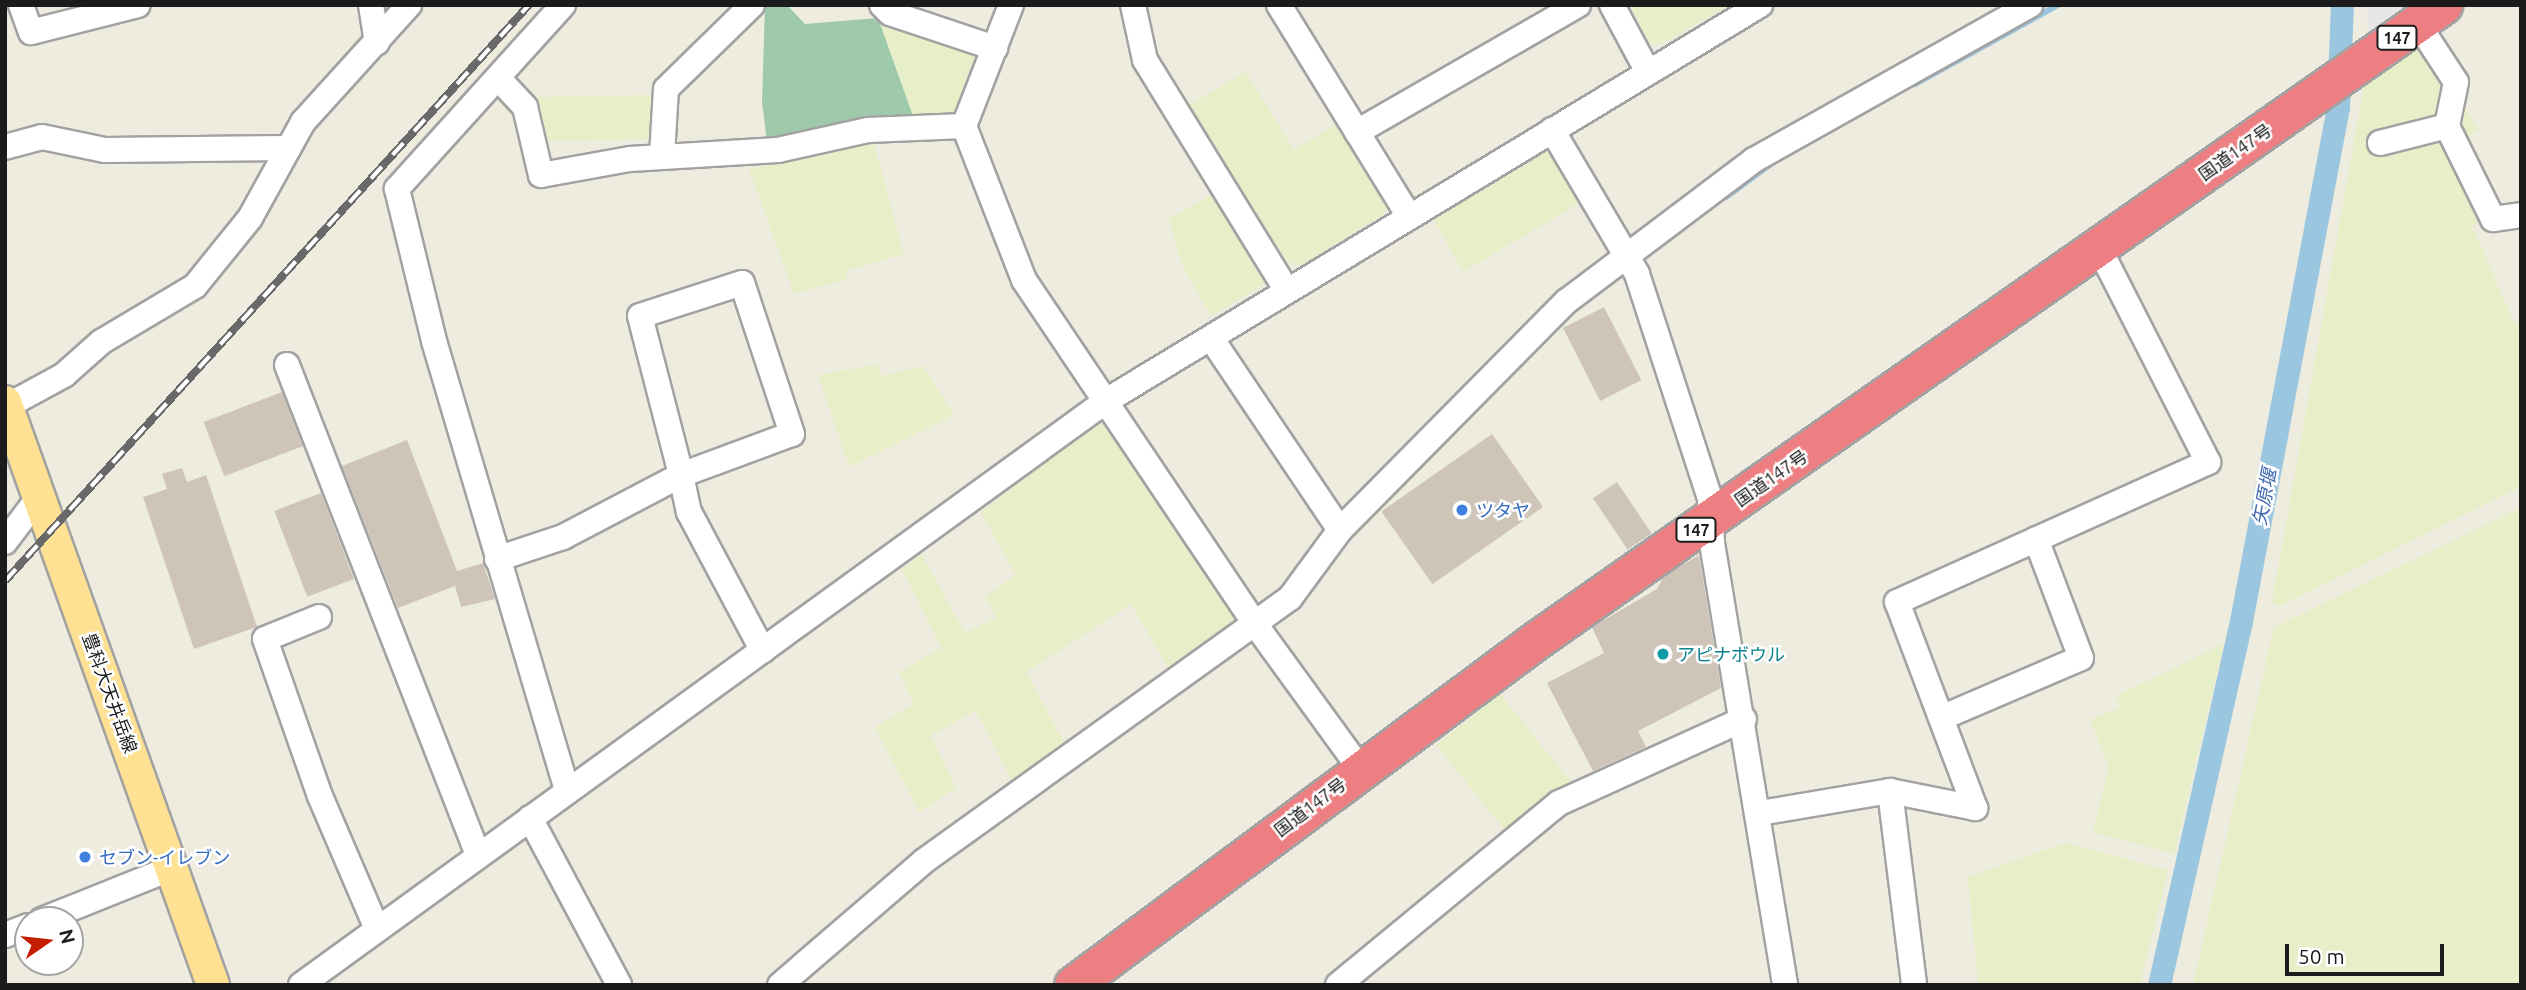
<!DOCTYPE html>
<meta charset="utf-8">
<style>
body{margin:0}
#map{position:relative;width:2526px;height:990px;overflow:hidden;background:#eeebdf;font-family:Ubuntu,"Noto Sans JP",sans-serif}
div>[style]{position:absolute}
.farmland>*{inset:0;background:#e6efc8;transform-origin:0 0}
.cemetery>*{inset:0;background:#9ec9ab}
.parking>*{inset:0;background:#e7e7e7}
.stream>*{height:6px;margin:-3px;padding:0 3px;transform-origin:3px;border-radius:3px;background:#9bc6e0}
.canal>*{height:23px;margin:-11.5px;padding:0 11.5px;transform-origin:11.5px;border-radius:11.5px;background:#9bc6e0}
.building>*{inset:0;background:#cec5b8;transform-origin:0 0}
.roads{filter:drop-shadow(2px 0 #a2a2a2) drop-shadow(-2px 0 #a2a2a2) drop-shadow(0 2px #a2a2a2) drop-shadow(0 -2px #a2a2a2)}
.minor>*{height:24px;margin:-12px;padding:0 12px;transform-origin:12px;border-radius:12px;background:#fff}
.major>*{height:32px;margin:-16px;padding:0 16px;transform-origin:16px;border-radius:16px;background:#ffe193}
.highway>*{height:37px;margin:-18.5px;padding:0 18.5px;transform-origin:18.5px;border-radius:18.5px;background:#ed7f83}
.rail>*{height:8px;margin-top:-4px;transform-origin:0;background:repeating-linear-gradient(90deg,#fff 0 16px,#696969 0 32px);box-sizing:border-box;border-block:2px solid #696969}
.dots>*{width:19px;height:19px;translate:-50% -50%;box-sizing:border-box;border:4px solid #fff;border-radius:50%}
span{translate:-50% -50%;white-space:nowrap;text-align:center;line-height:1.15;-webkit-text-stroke:5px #fff;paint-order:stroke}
.shield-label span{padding:2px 5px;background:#fff;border:2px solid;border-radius:5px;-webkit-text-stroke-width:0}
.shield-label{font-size:16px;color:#1b1b1b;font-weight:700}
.street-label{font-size:18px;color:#1b1b1b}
.shop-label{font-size:18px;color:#366cbe}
.left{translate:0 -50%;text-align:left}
.culture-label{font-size:18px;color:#0d838f}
.water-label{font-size:19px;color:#4068b2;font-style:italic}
.frame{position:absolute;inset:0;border:7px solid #1b1b1b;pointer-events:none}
.north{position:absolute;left:14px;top:906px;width:70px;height:70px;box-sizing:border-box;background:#fff;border:2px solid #a4a4a4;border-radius:50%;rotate:76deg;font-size:19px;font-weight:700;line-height:28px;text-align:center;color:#1b1b1b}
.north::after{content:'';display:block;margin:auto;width:24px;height:32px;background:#c61e00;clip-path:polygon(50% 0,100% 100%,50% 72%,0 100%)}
.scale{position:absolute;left:2285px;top:944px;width:159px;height:32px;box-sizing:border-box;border:4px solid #1b1b1b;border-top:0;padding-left:9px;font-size:21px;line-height:24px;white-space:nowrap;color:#1b1b1b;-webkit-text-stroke:5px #fff;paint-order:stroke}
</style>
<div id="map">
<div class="farmland">
<div style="clip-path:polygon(1630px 5px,1729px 5px,1661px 44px,1649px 44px)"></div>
<div style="clip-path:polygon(878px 18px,980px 56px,957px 114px,947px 119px,914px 119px)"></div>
<div style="clip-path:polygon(2420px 36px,2479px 130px,2468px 136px,2502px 211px,2472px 225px,2514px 323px,2521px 322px,2521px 487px,2279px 606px,2272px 602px,2366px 74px)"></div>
<div style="clip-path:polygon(1246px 72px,1294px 150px,1338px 123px,1386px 206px,1384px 214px,1300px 266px,1283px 260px,1189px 105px)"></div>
<div style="left:651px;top:95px;width:44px;height:115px;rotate:89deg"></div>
<div style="clip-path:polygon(873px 140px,904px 254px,846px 271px,847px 279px,794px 294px,749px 169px)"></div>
<div style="clip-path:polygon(1543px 148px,1555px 154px,1583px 201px,1463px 272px,1431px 215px)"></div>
<div style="clip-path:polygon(1214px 193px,1269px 281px,1211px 316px,1182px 265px,1169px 219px)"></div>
<div style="clip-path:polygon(878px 364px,882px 376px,923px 366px,954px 415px,849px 467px,818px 375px)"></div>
<div style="clip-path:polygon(1103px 417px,1241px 621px,1171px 672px,1131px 604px,1027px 672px,1064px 744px,1011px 780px,976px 711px,931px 735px,956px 788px,919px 812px,875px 727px,914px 704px,899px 672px,941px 648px,902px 569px,922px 555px,965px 633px,996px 618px,985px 596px,1016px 575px,981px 513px)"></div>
<div style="clip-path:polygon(2521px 508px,2521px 985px,2193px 985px,2274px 627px)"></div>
<div style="clip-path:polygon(2224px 644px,2174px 854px,2093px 832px,2109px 767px,2090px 720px,2120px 707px,2116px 696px)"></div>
<div style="left:1500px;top:694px;width:114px;height:82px;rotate:51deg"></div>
<div style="clip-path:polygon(2065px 843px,2168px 870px,2140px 985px,1978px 985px,1968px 877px)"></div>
</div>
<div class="cemetery">
<div style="clip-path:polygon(765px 5px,787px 5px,805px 24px,878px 18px,914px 119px,866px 117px,767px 142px,762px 102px)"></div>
</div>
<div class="parking">
<div style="clip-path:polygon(2367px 5px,2414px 5px,2368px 37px)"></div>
</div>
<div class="stream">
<div style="left:1915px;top:84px;width:163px;rotate:-28.9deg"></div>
<div style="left:1726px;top:197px;width:56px;rotate:-36.3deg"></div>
</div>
<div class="canal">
<div style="left:2159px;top:985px;width:373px;rotate:-77.3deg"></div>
<div style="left:2241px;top:621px;width:523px;rotate:-79.31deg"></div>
<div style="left:2338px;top:107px;width:102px;rotate:-87.8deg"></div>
</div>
<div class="building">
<div style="left:1604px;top:307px;width:82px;height:46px;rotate:63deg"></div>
<div style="left:282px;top:392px;width:58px;height:84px;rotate:69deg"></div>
<div style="left:1492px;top:434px;width:89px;height:135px;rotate:55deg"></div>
<div style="clip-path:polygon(407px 440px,457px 571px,483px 563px,495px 599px,461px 607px,455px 586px,398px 608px,342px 466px)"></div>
<div style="clip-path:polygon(182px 468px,187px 482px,206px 475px,257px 627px,194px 649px,143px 497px,167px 489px,162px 474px)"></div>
<div style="left:1617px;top:482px;width:62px;height:29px;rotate:56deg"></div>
<div style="left:321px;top:493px;width:92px;height:50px;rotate:69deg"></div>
<div style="clip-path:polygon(1699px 555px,1721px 688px,1638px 731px,1646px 747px,1593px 771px,1547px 683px,1604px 653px,1592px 627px,1657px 589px,1664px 576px)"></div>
</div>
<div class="roads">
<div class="minor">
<div style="left:21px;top:5px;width:29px;rotate:70deg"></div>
<div style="left:31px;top:32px;width:110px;rotate:-14.2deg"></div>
<div style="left:371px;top:5px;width:38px;rotate:81deg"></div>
<div style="left:563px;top:5px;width:248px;rotate:132.1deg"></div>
<div style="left:397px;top:189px;width:156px;rotate:76.3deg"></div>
<div style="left:434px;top:341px;width:468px;rotate:73.5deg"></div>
<div style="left:882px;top:5px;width:11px;rotate:45deg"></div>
<div style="left:890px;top:13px;width:111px;rotate:18.4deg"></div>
<div style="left:1011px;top:5px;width:130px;rotate:111.2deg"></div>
<div style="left:964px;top:126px;width:165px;rotate:68.7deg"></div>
<div style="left:1024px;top:280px;width:414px;rotate:56.1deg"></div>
<div style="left:1255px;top:624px;width:180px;rotate:54deg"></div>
<div style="left:1133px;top:5px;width:56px;rotate:77.7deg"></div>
<div style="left:1145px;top:60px;width:269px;rotate:58.4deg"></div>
<div style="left:1279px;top:5px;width:246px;rotate:58.4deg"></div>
<div style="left:1612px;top:5px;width:76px;rotate:61.8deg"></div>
<div style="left:2418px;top:24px;width:69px;rotate:56.8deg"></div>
<div style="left:2456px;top:82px;width:45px;rotate:101.6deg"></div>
<div style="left:2447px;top:126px;width:104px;rotate:63.7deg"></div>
<div style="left:2493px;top:219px;width:28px;rotate:-8deg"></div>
<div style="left:498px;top:78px;width:40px;rotate:47deg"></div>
<div style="left:525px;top:107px;width:70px;rotate:76.8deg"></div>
<div style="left:541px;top:175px;width:90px;rotate:-10.2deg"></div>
<div style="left:630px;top:159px;width:148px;rotate:-3.5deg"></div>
<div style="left:778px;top:150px;width:92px;rotate:-12.5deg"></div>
<div style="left:868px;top:130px;width:96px;rotate:-2.4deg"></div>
<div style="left:1552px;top:130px;width:167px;rotate:59.4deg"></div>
<div style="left:1637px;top:274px;width:237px;rotate:72deg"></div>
<div style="left:1710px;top:499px;width:44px;rotate:87.4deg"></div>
<div style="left:1712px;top:543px;width:448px;rotate:80.6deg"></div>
<div style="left:1357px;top:132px;width:255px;rotate:-29.9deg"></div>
<div style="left:2380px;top:143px;width:69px;rotate:-14.2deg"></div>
<div style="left:5px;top:147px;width:38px;rotate:-15deg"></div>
<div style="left:42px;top:137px;width:64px;rotate:11.7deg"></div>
<div style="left:105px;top:150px;width:180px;rotate:-0.6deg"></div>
<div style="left:662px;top:156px;width:67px;rotate:-86.6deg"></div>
<div style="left:666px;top:89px;width:120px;rotate:-44.3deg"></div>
<div style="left:1211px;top:338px;width:231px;rotate:56.1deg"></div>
<div style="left:287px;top:365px;width:526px;rotate:68.7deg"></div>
<div style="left:7px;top:406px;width:65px;rotate:-28.5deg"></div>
<div style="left:64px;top:375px;width:50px;rotate:-41.7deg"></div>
<div style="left:101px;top:342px;width:109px;rotate:-30.8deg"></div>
<div style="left:195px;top:286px;width:87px;rotate:-51deg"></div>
<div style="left:250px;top:218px;width:110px;rotate:-61.1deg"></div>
<div style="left:303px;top:122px;width:158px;rotate:-47.8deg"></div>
<div style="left:5px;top:542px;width:56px;rotate:-52.9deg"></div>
<div style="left:497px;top:559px;width:70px;rotate:-18.4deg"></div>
<div style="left:563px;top:537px;width:133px;rotate:-27.7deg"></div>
<div style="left:681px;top:475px;width:118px;rotate:-20.3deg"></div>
<div style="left:792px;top:434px;width:159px;rotate:-108.3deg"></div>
<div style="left:742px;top:283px;width:107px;rotate:162.1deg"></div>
<div style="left:640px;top:316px;width:164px;rotate:75.5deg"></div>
<div style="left:681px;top:475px;width:38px;rotate:78deg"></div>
<div style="left:689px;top:512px;width:157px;rotate:62deg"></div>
<div style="left:319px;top:617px;width:58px;rotate:157.8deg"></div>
<div style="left:265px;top:639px;width:166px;rotate:70.7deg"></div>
<div style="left:320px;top:796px;width:145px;rotate:66.8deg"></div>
<div style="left:1941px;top:718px;width:152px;rotate:-23.2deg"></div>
<div style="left:2081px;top:658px;width:127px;rotate:-110.7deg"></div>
<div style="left:1890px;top:791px;width:195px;rotate:82.9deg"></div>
<div style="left:1760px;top:813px;width:132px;rotate:-9.6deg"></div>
<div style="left:1890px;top:791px;width:87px;rotate:11.3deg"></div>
<div style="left:1975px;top:808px;width:220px;rotate:-110.7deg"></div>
<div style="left:1897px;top:602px;width:341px;rotate:-24.2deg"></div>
<div style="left:2208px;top:462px;width:240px;rotate:-117deg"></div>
<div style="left:530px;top:818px;width:189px;rotate:61.9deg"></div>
<div style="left:42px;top:920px;width:140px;rotate:-21.8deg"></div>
<div style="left:5px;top:935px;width:25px;rotate:-21deg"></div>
<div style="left:301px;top:985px;width:995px;rotate:-35.96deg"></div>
<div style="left:1106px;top:401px;width:765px;rotate:-31.2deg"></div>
<div style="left:780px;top:985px;width:190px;rotate:-40.7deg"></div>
<div style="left:924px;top:861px;width:451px;rotate:-35.7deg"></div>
<div style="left:1290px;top:598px;width:84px;rotate:-53.7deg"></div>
<div style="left:1340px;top:530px;width:322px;rotate:-45.3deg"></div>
<div style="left:1567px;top:301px;width:234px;rotate:-37deg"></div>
<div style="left:1754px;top:160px;width:317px;rotate:-29.3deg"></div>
<div style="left:1338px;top:985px;width:286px;rotate:-39.5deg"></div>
<div style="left:1559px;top:803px;width:203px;rotate:-24.4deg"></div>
</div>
<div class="major">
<div style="left:5px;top:402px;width:619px;rotate:70.36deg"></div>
</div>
<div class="highway">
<div style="left:1073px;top:985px;width:576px;rotate:-36.67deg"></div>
<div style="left:1535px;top:641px;width:1109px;rotate:-35.01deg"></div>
</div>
</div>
<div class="rail">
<div style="left:5px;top:581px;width:779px;rotate:-47.71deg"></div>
</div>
<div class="dots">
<div style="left:1462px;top:510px;background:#3f7fe0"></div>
<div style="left:1663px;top:654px;background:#0f9aa8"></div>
<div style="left:85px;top:857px;background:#3f7fe0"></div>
</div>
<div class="shield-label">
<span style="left:2397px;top:38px">147</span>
<span style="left:1696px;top:530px">147</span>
</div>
<div class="street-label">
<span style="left:2235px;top:152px;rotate:-35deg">国道147号</span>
<span style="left:1771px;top:478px;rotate:-35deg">国道147号</span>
<span style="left:110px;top:693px;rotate:70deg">豊科大天井岳線</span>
<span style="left:1310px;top:807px;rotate:-37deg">国道147号</span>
</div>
<div class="shop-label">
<span class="left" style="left:1476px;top:510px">ツタヤ</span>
<span class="left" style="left:99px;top:857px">セブン-イレブン</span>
</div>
<div class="culture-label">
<span class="left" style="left:1677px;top:654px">アピナボウル</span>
</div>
<div class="water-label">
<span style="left:2265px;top:497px;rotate:-79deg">矢原堰</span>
</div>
<div class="frame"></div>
<div class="north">N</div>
<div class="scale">50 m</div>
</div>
